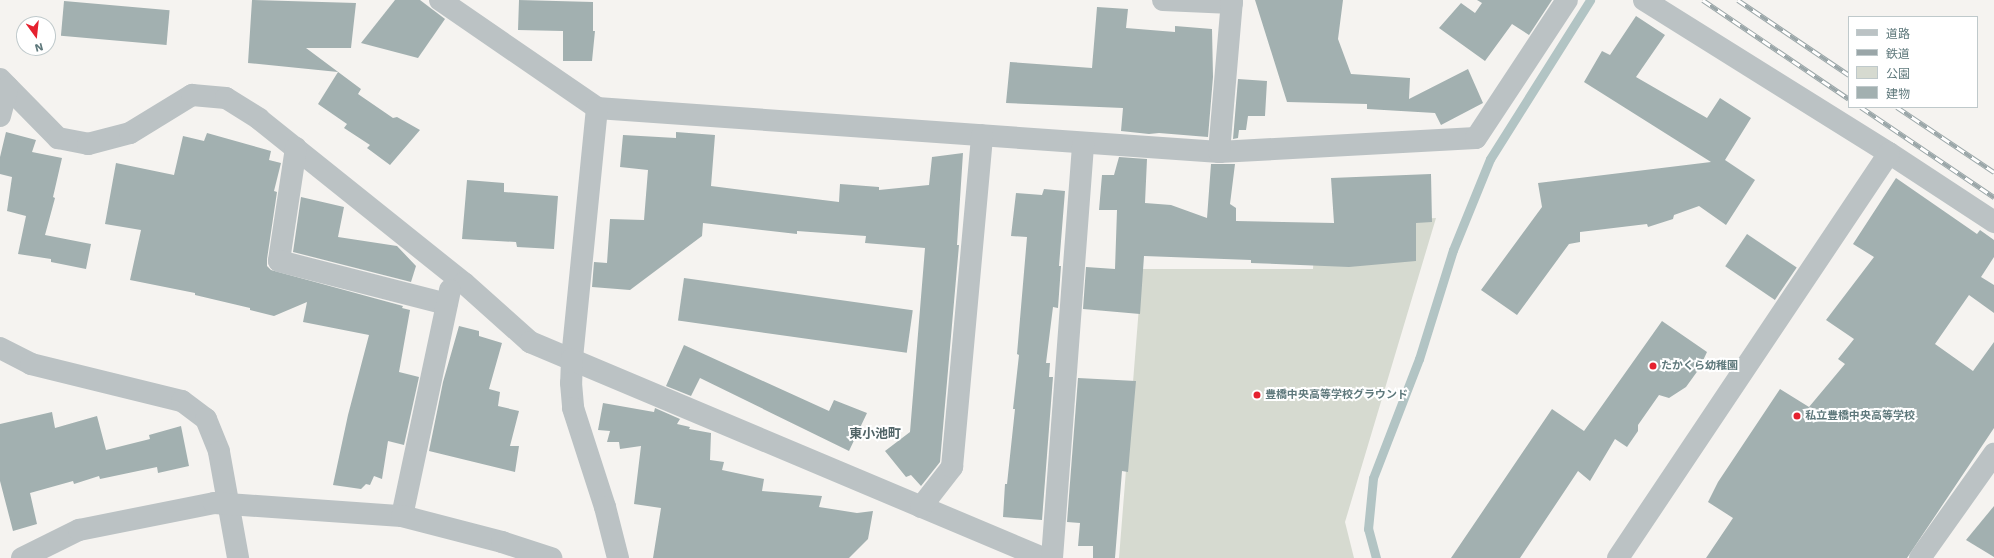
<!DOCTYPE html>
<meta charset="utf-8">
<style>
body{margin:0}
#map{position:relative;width:1994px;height:558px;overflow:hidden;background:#f5f3f0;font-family:"Work Sans","Noto Sans JP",sans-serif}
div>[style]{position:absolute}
.green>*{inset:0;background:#d6dad0}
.stream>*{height:9px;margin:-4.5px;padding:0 4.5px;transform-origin:4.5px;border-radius:4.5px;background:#b2c4c4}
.building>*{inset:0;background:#a2b0b0;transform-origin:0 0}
.minor>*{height:22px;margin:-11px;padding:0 11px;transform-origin:11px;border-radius:11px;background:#bbc2c4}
.rail>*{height:4.5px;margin-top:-2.25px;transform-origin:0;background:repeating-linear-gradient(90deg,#fff 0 9px,#9aa6a8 0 18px);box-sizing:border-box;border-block:1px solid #9aa6a8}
.dots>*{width:11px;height:11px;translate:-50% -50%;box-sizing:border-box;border:2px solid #fff;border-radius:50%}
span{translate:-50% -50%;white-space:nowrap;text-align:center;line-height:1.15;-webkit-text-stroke:4px #fff;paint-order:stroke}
.poi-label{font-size:11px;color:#5f797c;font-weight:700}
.left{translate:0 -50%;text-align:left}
.quarter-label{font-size:13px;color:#516467;font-weight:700}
.legend{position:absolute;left:1848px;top:16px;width:130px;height:92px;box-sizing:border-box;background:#fff;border:1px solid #bfc9cb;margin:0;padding:5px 7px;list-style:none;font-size:12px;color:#5f797c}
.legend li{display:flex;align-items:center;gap:8px;height:20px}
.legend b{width:20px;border:1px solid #bfc9cb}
.north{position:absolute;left:16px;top:16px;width:40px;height:40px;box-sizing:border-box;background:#fff;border:1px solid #bfc9cb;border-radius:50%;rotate:165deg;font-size:11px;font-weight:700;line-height:16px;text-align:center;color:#5f797c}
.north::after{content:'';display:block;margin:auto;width:14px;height:18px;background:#e5212f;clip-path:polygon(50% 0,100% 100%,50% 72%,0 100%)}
</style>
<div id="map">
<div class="green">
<div style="clip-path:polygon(1436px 218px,1345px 522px,1354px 558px,1119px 558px,1142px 269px,1313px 269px,1316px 225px)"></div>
</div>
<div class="stream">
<div style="left:1376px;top:558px;width:30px;rotate:-105deg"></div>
<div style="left:1368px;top:529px;width:51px;rotate:-84.4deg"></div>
<div style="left:1373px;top:478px;width:128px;rotate:-68.9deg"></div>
<div style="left:1419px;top:359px;width:114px;rotate:-72.7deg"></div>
<div style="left:1453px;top:250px;width:98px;rotate:-67.9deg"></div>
<div style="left:1490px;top:159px;width:188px;rotate:-57.8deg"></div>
</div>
<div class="building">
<div style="clip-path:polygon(252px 0,356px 3px,351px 48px,306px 48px,361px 89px,358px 94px,393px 118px,397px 117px,420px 130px,390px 165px,367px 148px,370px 145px,344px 128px,347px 124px,318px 104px,338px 72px,248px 63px)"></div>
<div style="clip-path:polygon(395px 0,420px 0,445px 19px,418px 58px,361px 43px)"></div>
<div style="clip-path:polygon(519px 0,593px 2px,593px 31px,595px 31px,592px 61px,563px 61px,563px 31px,518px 30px)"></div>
<div style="clip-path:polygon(1255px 0,1343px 0,1338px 39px,1351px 74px,1410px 78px,1409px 99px,1468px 69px,1483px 103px,1441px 125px,1435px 113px,1367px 109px,1367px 104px,1287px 102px)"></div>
<div style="clip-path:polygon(1477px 0,1552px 0,1529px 35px,1512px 24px,1485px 61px,1439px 28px,1461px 3px,1475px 13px,1482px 3px)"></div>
<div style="left:64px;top:1px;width:106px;height:35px;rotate:5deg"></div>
<div style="clip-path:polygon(1097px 7px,1128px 9px,1126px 28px,1175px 32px,1175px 26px,1212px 29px,1213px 77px,1208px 137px,1159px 133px,1149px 134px,1121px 131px,1123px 108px,1006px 103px,1010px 62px,1092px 68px)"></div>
<div style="clip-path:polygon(1636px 16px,1665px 35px,1636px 77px,1707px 118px,1720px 98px,1751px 118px,1725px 160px,1755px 180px,1726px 225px,1699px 206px,1674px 215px,1673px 219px,1648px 227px,1647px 224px,1580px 232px,1580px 242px,1569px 244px,1517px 315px,1481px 290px,1542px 207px,1538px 183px,1711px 162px,1584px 82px,1602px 51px,1610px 55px)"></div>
<div style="clip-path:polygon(1238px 79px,1267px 81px,1265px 116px,1248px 116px,1246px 130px,1239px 130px,1238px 138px,1233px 139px)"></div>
<div style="clip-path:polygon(6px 132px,36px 140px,32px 152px,62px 158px,53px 197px,55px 198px,45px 235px,91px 244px,86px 269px,51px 262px,51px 259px,18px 254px,26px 216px,7px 211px,12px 177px,0 174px,0 157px)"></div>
<div style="clip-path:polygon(676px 132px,715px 135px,711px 186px,839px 202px,840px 184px,879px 187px,879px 190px,929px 185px,932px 157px,963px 153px,957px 245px,959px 245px,940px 462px,921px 486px,911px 475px,906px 477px,885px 451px,910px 432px,925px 248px,865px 243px,866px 236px,797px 231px,797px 234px,703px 223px,702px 236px,630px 290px,592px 287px,594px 262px,607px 263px,610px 219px,644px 220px,648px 170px,620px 167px,623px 135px,676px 138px)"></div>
<div style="clip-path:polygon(207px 133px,271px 151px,269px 160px,281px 163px,274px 191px,277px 192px,267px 259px,267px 266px,271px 270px,403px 306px,402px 308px,410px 310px,399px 372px,419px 377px,404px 445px,388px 441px,382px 479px,374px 476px,370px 485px,366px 484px,361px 489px,333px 485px,348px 415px,369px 335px,303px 322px,307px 302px,274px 316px,250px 310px,250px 308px,195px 295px,195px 293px,130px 280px,141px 230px,105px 224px,116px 163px,174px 175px,183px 136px,204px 141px)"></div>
<div style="clip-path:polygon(1119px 157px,1147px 159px,1145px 203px,1171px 205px,1207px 218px,1211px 164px,1235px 164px,1230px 204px,1236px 208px,1236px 221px,1334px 223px,1331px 178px,1431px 174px,1432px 222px,1416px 223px,1416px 261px,1349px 267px,1251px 263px,1251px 260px,1144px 256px,1140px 314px,1083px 309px,1086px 267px,1115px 269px,1117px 210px,1099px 210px,1102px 175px,1114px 175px)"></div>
<div style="clip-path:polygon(1896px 178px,1977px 234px,1980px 230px,1994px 240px,1994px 257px,1981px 277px,1994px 285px,1994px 313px,1969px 295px,1935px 344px,1973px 371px,1994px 342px,1994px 428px,1907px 558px,1706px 558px,1733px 518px,1708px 502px,1718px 482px,1780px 389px,1809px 407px,1845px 364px,1838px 359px,1854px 339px,1826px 320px,1874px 257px,1853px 244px)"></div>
<div style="clip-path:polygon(467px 180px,504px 183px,504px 192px,558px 196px,554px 249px,517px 247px,516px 242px,462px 239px)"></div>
<div style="clip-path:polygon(1044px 189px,1065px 191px,1059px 266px,1061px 266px,1058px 308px,1053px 307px,1046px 363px,1050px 363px,1049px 377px,1053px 377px,1042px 520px,1003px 517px,1005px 484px,1007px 484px,1015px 409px,1013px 409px,1019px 355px,1017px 354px,1027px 237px,1011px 236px,1016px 193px,1042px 195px)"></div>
<div style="clip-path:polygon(301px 197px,344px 207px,338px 237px,397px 246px,416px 266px,411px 282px,293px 252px)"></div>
<div style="left:1747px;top:234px;width:60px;height:39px;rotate:34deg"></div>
<div style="left:684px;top:278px;width:231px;height:43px;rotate:8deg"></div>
<div style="clip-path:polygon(1662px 321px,1707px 352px,1699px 369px,1686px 387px,1669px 398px,1659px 395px,1638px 425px,1638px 431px,1627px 447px,1615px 439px,1590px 481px,1578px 471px,1520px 558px,1451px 558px,1552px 409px,1584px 431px)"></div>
<div style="clip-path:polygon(459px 326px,479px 331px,479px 336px,502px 343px,489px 389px,500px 392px,498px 406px,519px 411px,510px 446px,519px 446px,515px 472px,429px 451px,443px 382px)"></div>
<div style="clip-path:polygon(684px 345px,829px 411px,834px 400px,867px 413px,849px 451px,700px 378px,691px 396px,666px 386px)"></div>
<div style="clip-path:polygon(1078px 378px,1136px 381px,1128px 472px,1122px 471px,1115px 558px,1093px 558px,1093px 546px,1078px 546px,1080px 523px,1067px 522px)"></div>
<div style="clip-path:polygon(603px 403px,654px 412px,655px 408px,680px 419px,677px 424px,690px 427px,689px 429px,711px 433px,710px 460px,724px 462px,722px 470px,764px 479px,762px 491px,822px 496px,819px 507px,857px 513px,873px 511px,868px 539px,849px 558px,653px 558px,661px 508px,634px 504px,641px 446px,620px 449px,619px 442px,607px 442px,610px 431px,598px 430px)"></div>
<div style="clip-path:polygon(52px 412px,55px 428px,97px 416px,106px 450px,150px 439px,149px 435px,181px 426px,189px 466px,158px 473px,157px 467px,100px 479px,99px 476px,74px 484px,73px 481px,30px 493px,37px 524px,13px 531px,0 481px,0 424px)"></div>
<div style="clip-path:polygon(1994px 506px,1994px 557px,1966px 540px)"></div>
</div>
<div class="minor">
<div style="left:440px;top:0;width:191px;rotate:34.5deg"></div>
<div style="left:597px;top:108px;width:624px;rotate:4.05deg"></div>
<div style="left:1219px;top:152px;width:257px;rotate:-3.1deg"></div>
<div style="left:1476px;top:138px;width:165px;rotate:-56.6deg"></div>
<div style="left:1163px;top:0;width:69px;rotate:2.5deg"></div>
<div style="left:1644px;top:0;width:289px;rotate:32deg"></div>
<div style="left:1889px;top:153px;width:126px;rotate:33.3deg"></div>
<div style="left:0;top:79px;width:83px;rotate:45.5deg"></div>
<div style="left:58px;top:138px;width:31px;rotate:11deg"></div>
<div style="left:88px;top:144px;width:43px;rotate:-14.7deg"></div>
<div style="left:130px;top:133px;width:73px;rotate:-31.5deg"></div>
<div style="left:192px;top:95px;width:34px;rotate:5deg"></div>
<div style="left:226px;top:98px;width:39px;rotate:32deg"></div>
<div style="left:259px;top:119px;width:263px;rotate:38.7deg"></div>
<div style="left:464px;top:283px;width:89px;rotate:41.8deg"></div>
<div style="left:530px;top:342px;width:557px;rotate:22.83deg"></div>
<div style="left:597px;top:108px;width:252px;rotate:95.7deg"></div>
<div style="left:572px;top:359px;width:24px;rotate:92deg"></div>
<div style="left:571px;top:383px;width:25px;rotate:85deg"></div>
<div style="left:573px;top:408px;width:104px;rotate:72.1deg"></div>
<div style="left:605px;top:507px;width:53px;rotate:75.7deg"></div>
<div style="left:0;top:116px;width:30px;rotate:-75deg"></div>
<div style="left:296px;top:148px;width:114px;rotate:98.6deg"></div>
<div style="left:279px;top:261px;width:173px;rotate:14.4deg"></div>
<div style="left:1219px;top:152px;width:153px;rotate:-85.1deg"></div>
<div style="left:0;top:348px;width:35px;rotate:27deg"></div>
<div style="left:31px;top:364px;width:155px;rotate:13.8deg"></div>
<div style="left:182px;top:401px;width:30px;rotate:37deg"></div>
<div style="left:206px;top:419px;width:35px;rotate:68deg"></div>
<div style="left:219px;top:452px;width:108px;rotate:79.8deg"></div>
<div style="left:921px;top:507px;width:51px;rotate:-52.2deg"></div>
<div style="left:952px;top:467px;width:333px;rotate:-84.8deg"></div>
<div style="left:402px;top:516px;width:231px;rotate:-78deg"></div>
<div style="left:22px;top:558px;width:64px;rotate:-26.2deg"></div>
<div style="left:79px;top:530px;width:138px;rotate:-11.3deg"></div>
<div style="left:214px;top:503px;width:188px;rotate:4deg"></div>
<div style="left:402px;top:516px;width:103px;rotate:14.6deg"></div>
<div style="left:502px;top:542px;width:52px;rotate:18.1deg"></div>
<div style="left:1052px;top:558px;width:416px;rotate:-85.7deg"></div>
<div style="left:1618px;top:558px;width:487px;rotate:-56.2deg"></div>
<div style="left:1920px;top:558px;width:128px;rotate:-54.6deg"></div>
</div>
<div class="rail">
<div style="left:1703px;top:0;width:176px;rotate:34.1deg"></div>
<div style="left:1738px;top:0;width:134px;rotate:34deg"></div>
<div style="left:1861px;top:107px;width:161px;rotate:34.1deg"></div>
<div style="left:1897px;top:107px;width:117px;rotate:33.8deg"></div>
</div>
<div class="dots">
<div style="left:1653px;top:366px;background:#e5212f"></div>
<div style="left:1257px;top:395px;background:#e5212f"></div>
<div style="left:1797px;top:416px;background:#e5212f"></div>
</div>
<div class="poi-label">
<span class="left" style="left:1661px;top:366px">たかくら幼稚園</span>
<span class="left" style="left:1265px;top:395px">豊橋中央高等学校グラウンド</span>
<span class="left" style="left:1805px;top:416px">私立豊橋中央高等学校</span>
</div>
<div class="quarter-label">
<span style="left:875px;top:434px">東小池町</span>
</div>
<ul class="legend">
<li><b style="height:5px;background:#bbc2c4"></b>道路</li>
<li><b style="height:5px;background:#9aa6a8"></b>鉄道</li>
<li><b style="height:11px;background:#d6dad0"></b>公園</li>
<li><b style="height:11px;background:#a2b0b0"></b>建物</li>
</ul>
<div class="north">N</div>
</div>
